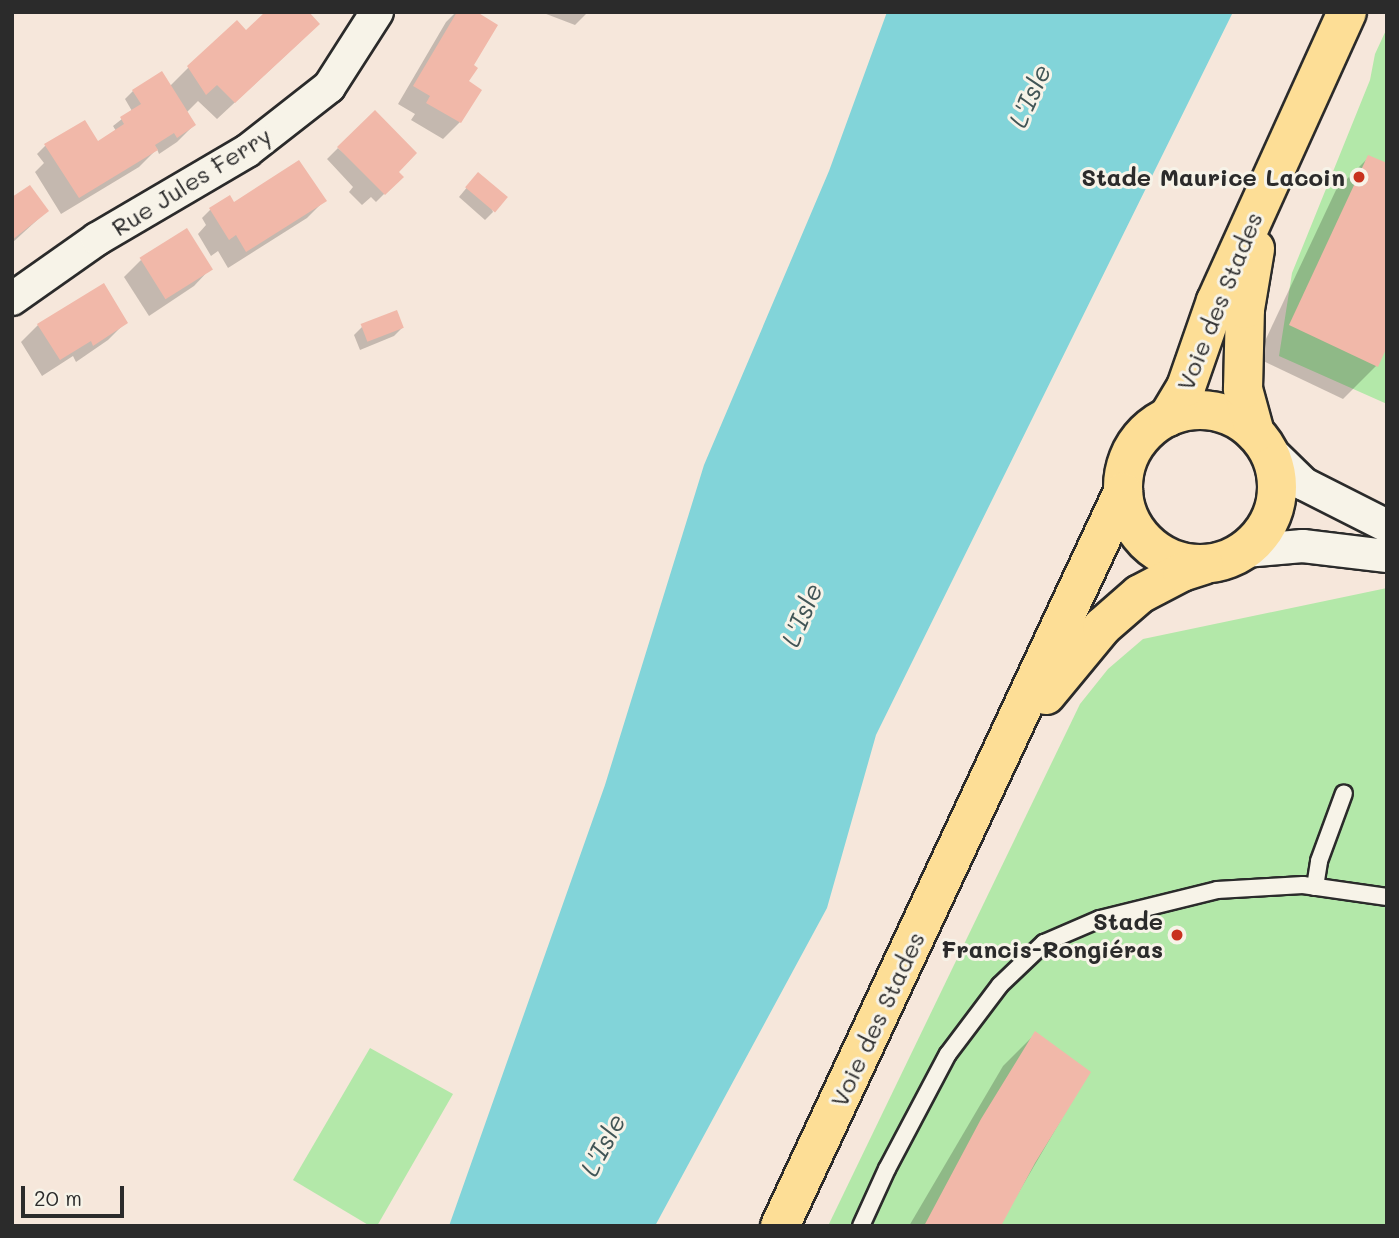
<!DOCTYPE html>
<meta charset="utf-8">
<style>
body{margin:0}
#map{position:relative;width:1399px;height:1238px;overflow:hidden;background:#f6e7db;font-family:Mali,sans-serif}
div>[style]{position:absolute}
.green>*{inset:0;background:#b3e8a9}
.water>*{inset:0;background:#82d4d9}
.shadow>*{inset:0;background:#0003}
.building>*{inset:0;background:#f1b8a9;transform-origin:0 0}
.roads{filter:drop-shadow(2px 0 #2b2b2b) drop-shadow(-2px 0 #2b2b2b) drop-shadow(0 2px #2b2b2b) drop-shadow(0 -2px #2b2b2b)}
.service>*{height:16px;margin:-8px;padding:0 8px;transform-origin:8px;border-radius:8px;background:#f7f3e8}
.minor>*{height:32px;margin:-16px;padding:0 16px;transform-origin:16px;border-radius:16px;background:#f7f3e8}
.primary>*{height:38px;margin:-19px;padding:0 19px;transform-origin:19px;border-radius:19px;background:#fdde96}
.primary>.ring{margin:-19px;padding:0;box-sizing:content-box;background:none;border:38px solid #fdde96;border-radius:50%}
.dots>*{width:19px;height:19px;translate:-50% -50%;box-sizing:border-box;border:4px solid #f7f3e8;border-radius:50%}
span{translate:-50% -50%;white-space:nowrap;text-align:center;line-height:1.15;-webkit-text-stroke:6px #f7f3e8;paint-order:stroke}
.poi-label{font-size:24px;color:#2b2b2b;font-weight:700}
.right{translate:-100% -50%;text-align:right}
.street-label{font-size:24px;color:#2b2b2b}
.water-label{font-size:26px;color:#415556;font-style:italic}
.frame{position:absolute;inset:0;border:14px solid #2b2b2b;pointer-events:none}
.scale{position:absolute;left:21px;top:1186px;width:103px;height:32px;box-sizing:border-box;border:4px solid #2b2b2b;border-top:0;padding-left:9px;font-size:21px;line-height:24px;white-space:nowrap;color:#2b2b2b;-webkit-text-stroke:5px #f7f3e8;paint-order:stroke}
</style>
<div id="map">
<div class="green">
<div style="clip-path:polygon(1387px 28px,1387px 404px,1279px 356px,1292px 273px,1370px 80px,1375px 54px)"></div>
<div style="clip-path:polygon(1387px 588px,1387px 1226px,828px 1226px,1080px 704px,1108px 669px,1143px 639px)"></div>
<div style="clip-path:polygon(370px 1048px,453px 1094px,377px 1226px,370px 1226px,293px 1180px)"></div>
</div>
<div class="water">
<div style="clip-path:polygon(887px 12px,1233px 12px,876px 735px,827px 908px,655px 1226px,449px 1226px,605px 785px,704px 465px,829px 171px)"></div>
</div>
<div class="shadow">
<div style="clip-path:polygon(456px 12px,474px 12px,471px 66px,460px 122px,443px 139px,411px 120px,415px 114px,398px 104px,446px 22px)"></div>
<div style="clip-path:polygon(541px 12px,588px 12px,575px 25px)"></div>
<div style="clip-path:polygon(246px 32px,301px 41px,217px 119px,198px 101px,186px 113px,194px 125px,177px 142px,159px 154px,157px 149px,139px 167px,61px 214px,35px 172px,44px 163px,37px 154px,45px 146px,97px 143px,116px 131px,113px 126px,132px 111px,125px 99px,133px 91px,161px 73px,170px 86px,189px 67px)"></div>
<div style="clip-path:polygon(338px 148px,382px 186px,401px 177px,376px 202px,371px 197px,362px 205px,349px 192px,353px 187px,327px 159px)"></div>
<div style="clip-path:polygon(1369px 157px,1376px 366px,1343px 399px,1257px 358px,1336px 190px)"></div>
<div style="clip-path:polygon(478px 174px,493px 212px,485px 220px,459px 197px)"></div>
<div style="clip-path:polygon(12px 199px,47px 211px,12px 243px)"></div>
<div style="clip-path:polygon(324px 201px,307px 218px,228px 268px,218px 251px,211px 256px,198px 234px,206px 225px,202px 218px,210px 210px)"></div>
<div style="clip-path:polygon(141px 260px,211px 268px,194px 286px,149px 316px,124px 277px)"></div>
<div style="clip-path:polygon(125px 323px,108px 340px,76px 362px,73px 356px,42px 376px,21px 342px,38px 325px)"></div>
<div style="clip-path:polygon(362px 327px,402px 328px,394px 336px,360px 350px,354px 335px)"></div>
<div style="clip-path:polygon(1036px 1033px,1089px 1072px,999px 1226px,909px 1226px,1003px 1066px)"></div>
</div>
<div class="building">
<div style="clip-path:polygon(265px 12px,309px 12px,320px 24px,235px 103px,217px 85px,206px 95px,187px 66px,237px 20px,246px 30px)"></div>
<div style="clip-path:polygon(457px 12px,477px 12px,498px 25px,474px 65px,478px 68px,469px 81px,482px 90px,461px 123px,426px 103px,430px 96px,413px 86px)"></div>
<div style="clip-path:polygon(162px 71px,196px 125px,177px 138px,174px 133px,155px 145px,158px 150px,79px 198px,44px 144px,85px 120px,98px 141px,124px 124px,120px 117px,141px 104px,132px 90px)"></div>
<div style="clip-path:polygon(375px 110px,417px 153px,399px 172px,404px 177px,385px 195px,337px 147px)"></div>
<div style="clip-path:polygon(1368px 155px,1387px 163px,1387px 347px,1378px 367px,1289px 325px)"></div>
<div style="clip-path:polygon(299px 160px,327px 201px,246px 252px,236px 235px,229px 240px,209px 208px,230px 195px,234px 202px)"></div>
<div style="left:478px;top:172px;width:39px;height:20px;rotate:40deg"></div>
<div style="clip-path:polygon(30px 185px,49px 211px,12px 240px,12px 197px)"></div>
<div style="left:187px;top:228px;width:49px;height:56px;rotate:58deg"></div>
<div style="clip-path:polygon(104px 283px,128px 323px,93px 346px,91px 341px,60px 360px,37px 324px)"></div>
<div style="left:397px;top:310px;width:19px;height:39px;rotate:69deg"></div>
<div style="clip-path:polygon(1035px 1031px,1091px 1072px,1035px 1163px,1001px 1226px,924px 1226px,981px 1119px)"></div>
</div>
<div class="roads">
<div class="service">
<div style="left:1315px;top:887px;width:26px;rotate:-81deg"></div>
<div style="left:1319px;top:861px;width:72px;rotate:-69.8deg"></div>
<div style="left:861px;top:1226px;width:63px;rotate:-65.5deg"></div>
<div style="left:887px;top:1169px;width:130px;rotate:-62.1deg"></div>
<div style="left:948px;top:1054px;width:86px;rotate:-53deg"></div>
<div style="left:1000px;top:985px;width:61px;rotate:-43.7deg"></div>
<div style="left:1044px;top:943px;width:61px;rotate:-23.2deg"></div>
<div style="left:1100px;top:919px;width:121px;rotate:-13.9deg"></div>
<div style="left:1217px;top:890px;width:86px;rotate:-3.3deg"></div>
<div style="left:1303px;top:885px;width:85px;rotate:8.1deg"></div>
</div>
<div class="minor">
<div style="left:12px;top:299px;width:104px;rotate:-35.2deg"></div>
<div style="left:97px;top:239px;width:174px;rotate:-30.4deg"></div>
<div style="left:247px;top:151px;width:104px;rotate:-38deg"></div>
<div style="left:329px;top:87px;width:89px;rotate:-57.4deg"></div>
<div style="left:1268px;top:449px;width:50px;rotate:44.2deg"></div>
<div style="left:1304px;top:484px;width:93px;rotate:26.8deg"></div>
<div style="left:1245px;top:551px;width:58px;rotate:-4.9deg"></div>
<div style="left:1303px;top:546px;width:85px;rotate:6.8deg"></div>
</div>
<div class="primary">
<div class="ring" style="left:1123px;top:410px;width:116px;height:116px"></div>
<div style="left:1168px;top:417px;width:35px;rotate:-59deg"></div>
<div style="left:1186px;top:387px;width:91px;rotate:-70.8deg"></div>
<div style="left:1216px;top:301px;width:317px;rotate:-65.6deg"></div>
<div style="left:1255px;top:433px;width:46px;rotate:-105.3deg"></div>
<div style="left:1243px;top:389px;width:80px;rotate:-88.6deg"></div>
<div style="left:1245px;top:309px;width:61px;rotate:-80.5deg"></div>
<div style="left:1046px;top:695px;width:88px;rotate:-50.5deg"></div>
<div style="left:1102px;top:627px;width:50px;rotate:-41deg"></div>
<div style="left:1140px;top:594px;width:47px;rotate:-27.6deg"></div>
<div style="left:1182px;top:572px;width:23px;rotate:-18deg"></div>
<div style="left:780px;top:1226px;width:810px;rotate:-64.95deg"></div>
</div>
</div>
<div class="dots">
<div style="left:1359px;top:177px;background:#c8321e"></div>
<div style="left:1177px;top:935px;background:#c8321e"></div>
</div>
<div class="poi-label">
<span class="right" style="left:1345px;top:177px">Stade Maurice Lacoin</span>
<span class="right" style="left:1163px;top:935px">Stade<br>Francis-Rongiéras</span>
</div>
<div class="street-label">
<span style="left:191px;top:181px;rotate:-32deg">Rue Jules Ferry</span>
<span style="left:1219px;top:301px;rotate:-68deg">Voie des Stades</span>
<span style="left:877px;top:1019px;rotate:-65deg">Voie des Stades</span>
</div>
<div class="water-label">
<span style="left:1030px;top:96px;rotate:-66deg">L'Isle</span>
<span style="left:802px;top:615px;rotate:-67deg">L'Isle</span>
<span style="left:603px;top:1145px;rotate:-62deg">L'Isle</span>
</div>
<div class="frame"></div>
<div class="scale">20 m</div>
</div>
